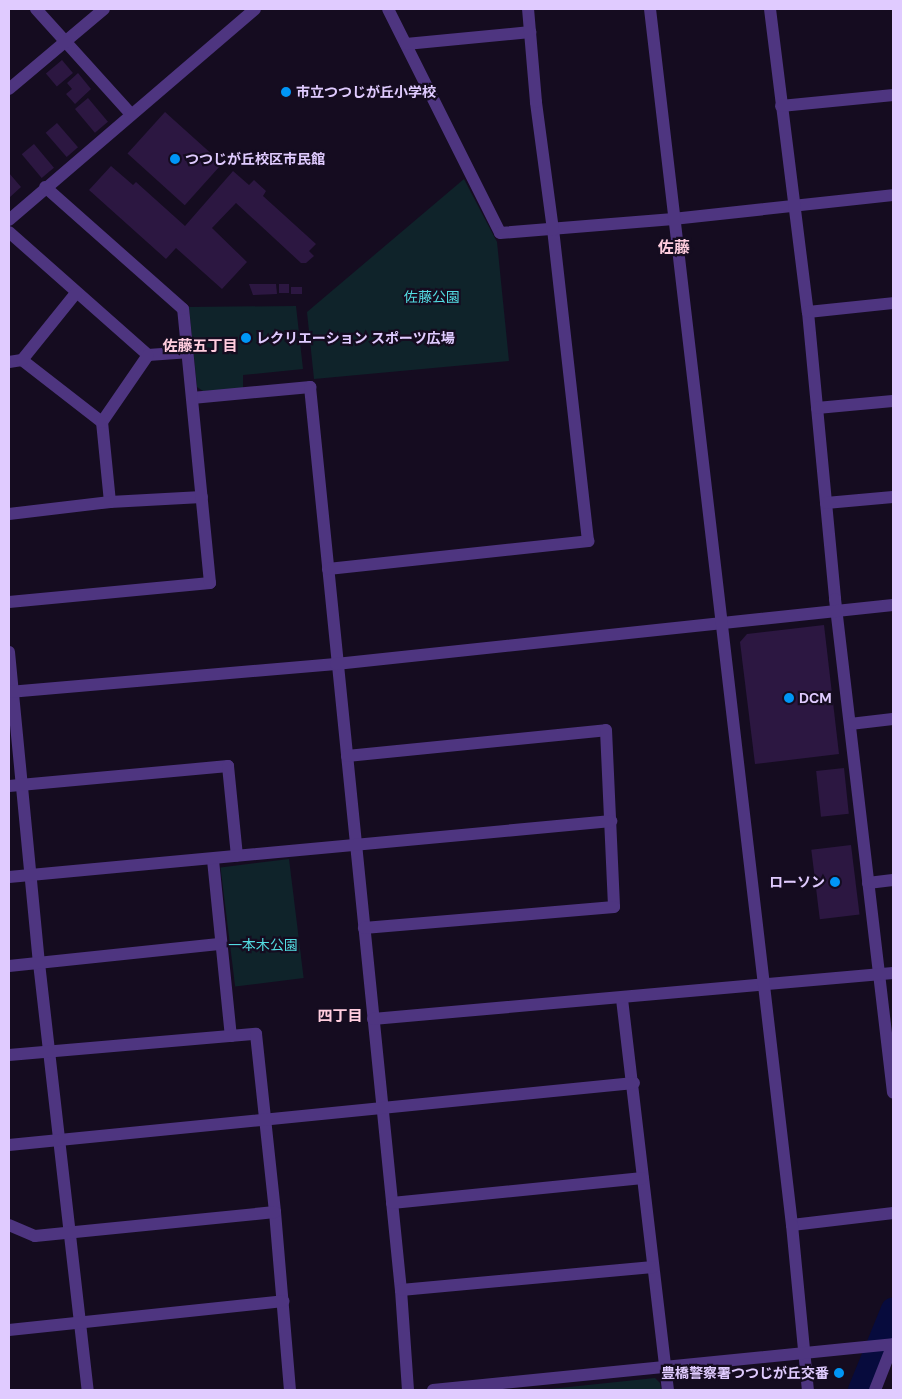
<!DOCTYPE html>
<meta charset="utf-8">
<style>
body{margin:0}
#map{position:relative;width:902px;height:1399px;overflow:hidden;background:#150c20;font-family:"DM Sans","Noto Sans JP",sans-serif}
div>[style]{position:absolute}
.green>*{inset:0;background:#0f232a;transform-origin:0 0}
.river>*{height:24px;margin:-12px;padding:0 12px;transform-origin:12px;border-radius:12px;background:#070b3d}
.building>*{inset:0;background:#2c1741;transform-origin:0 0}
.minor>*{height:12px;margin:-6px;padding:0 6px;transform-origin:6px;border-radius:6px;background:#4e3580}
.tertiary>*{height:12px;margin:-6px;padding:0 6px;transform-origin:6px;border-radius:6px;background:#4e3580}
.dots>*{width:14px;height:14px;translate:-50% -50%;box-sizing:border-box;border:2px solid #150c20;border-radius:50%}
span{translate:-50% -50%;white-space:nowrap;text-align:center;line-height:1.15;-webkit-text-stroke:4.5px #150c20;paint-order:stroke}
.poi-label{font-size:14px;color:#e0cbff;font-weight:700}
.left{translate:0 -50%;text-align:left}
.right{translate:-100% -50%;text-align:right}
.park-label{font-size:14px;color:#53dce2}
.neighbourhood-label{font-size:15px;color:#ffcdde;font-weight:700}
.quarter-label{font-size:16px;color:#ffcdde;font-weight:700}
.frame{position:absolute;inset:0;border:10px solid #e0cbff;pointer-events:none}
</style>
<div id="map">
<div class="green">
<div style="clip-path:polygon(464px 179px,497px 242px,509px 361px,314px 379px,307px 312px)"></div>
<div style="clip-path:polygon(296px 306px,303px 369px,243px 375px,243px 389px,203px 391px,197px 387px,189px 307px)"></div>
<div style="left:289px;top:859px;width:120px;height:69px;rotate:83deg"></div>
<div style="clip-path:polygon(655px 1378px,660px 1383px,661px 1390px,540px 1390px)"></div>
</div>
<div class="river">
<div style="left:860px;top:1390px;width:87px;rotate:-67.8deg"></div>
</div>
<div class="building">
<div style="left:62px;top:60px;width:17px;height:21px;rotate:50deg"></div>
<div style="clip-path:polygon(78px 73px,91px 89px,75px 104px,66px 94px,72px 89px,67px 83px)"></div>
<div style="left:88px;top:98px;width:31px;height:17px;rotate:50deg"></div>
<div style="left:165px;top:112px;width:77px;height:56px;rotate:42deg"></div>
<div style="left:57px;top:123px;width:32px;height:15px;rotate:49deg"></div>
<div style="left:34px;top:144px;width:31px;height:16px;rotate:50deg"></div>
<div style="clip-path:polygon(111px 166px,133px 185px,136px 182px,185px 226px,233px 171px,249px 185px,254px 180px,266px 191px,263px 196px,316px 244px,309px 251px,314px 256px,306px 263px,301px 263px,236px 203px,212px 228px,247px 262px,222px 289px,176px 248px,166px 259px,89px 190px)"></div>
<div style="clip-path:polygon(9px 173px,21px 187px,9px 198px)"></div>
<div style="clip-path:polygon(249px 284px,276px 284px,277px 294px,253px 295px)"></div>
<div style="left:279px;top:284px;width:10px;height:9px"></div>
<div style="left:291px;top:287px;width:11px;height:7px"></div>
<div style="clip-path:polygon(824px 625px,839px 754px,755px 764px,740px 642px,747px 634px)"></div>
<div style="left:844px;top:768px;width:46px;height:28px;rotate:84deg"></div>
<div style="left:851px;top:845px;width:70px;height:40px;rotate:83deg"></div>
</div>
<div class="minor">
<div style="left:36px;top:9px;width:142px;rotate:47.9deg"></div>
<div style="left:388px;top:9px;width:250px;rotate:63.4deg"></div>
<div style="left:500px;top:233px;width:174px;rotate:-4.6deg"></div>
<div style="left:673px;top:219px;width:221px;rotate:-6.2deg"></div>
<div style="left:770px;top:9px;width:305px;rotate:82.9deg"></div>
<div style="left:808px;top:312px;width:288px;rotate:84.6deg"></div>
<div style="left:835px;top:599px;width:497px;rotate:83.3deg"></div>
<div style="left:406px;top:44px;width:125px;rotate:-5.5deg"></div>
<div style="left:9px;top:89px;width:124px;rotate:-40.1deg"></div>
<div style="left:781px;top:106px;width:113px;rotate:-5.6deg"></div>
<div style="left:9px;top:220px;width:324px;rotate:-40.6deg"></div>
<div style="left:9px;top:232px;width:186px;rotate:41.5deg"></div>
<div style="left:148px;top:355px;width:39px;rotate:-4deg"></div>
<div style="left:808px;top:312px;width:85px;rotate:-6deg"></div>
<div style="left:22px;top:360px;width:101px;rotate:37.8deg"></div>
<div style="left:9px;top:362px;width:13px;rotate:-9deg"></div>
<div style="left:22px;top:360px;width:86px;rotate:-51.1deg"></div>
<div style="left:192px;top:398px;width:119px;rotate:-5.3deg"></div>
<div style="left:310px;top:387px;width:908px;rotate:84.25deg"></div>
<div style="left:401px;top:1290px;width:100px;rotate:86deg"></div>
<div style="left:817px;top:408px;width:76px;rotate:-5.3deg"></div>
<div style="left:110px;top:502px;width:80px;rotate:-95.7deg"></div>
<div style="left:102px;top:422px;width:81px;rotate:-55.5deg"></div>
<div style="left:826px;top:503px;width:67px;rotate:-5.1deg"></div>
<div style="left:9px;top:514px;width:102px;rotate:-6.8deg"></div>
<div style="left:110px;top:502px;width:92px;rotate:-3.1deg"></div>
<div style="left:328px;top:569px;width:262px;rotate:-6.1deg"></div>
<div style="left:588px;top:541px;width:313px;rotate:-96.4deg"></div>
<div style="left:553px;top:230px;width:129px;rotate:-97.6deg"></div>
<div style="left:536px;top:102px;width:93px;rotate:-94.9deg"></div>
<div style="left:9px;top:602px;width:202px;rotate:-5.4deg"></div>
<div style="left:210px;top:583px;width:275px;rotate:-95.6deg"></div>
<div style="left:183px;top:309px;width:184px;rotate:-138.5deg"></div>
<div style="left:9px;top:652px;width:312px;rotate:84.5deg"></div>
<div style="left:39px;top:963px;width:430px;rotate:83.5deg"></div>
<div style="left:9px;top:692px;width:328px;rotate:-4.9deg"></div>
<div style="left:336px;top:664px;width:560px;rotate:-6.05deg"></div>
<div style="left:850px;top:724px;width:43px;rotate:-6.6deg"></div>
<div style="left:347px;top:756px;width:260px;rotate:-5.7deg"></div>
<div style="left:606px;top:730px;width:177px;rotate:87.4deg"></div>
<div style="left:614px;top:907px;width:251px;rotate:175.2deg"></div>
<div style="left:9px;top:786px;width:220px;rotate:-5.2deg"></div>
<div style="left:228px;top:766px;width:90px;rotate:84.3deg"></div>
<div style="left:213px;top:860px;width:177px;rotate:84.2deg"></div>
<div style="left:9px;top:877px;width:605px;rotate:-5.31deg"></div>
<div style="left:868px;top:883px;width:25px;rotate:-7deg"></div>
<div style="left:9px;top:966px;width:211px;rotate:-6deg"></div>
<div style="left:622px;top:999px;width:394px;rotate:83.3deg"></div>
<div style="left:373px;top:1019px;width:522px;rotate:-5.06deg"></div>
<div style="left:9px;top:1055px;width:248px;rotate:-4.9deg"></div>
<div style="left:256px;top:1034px;width:179px;rotate:83.9deg"></div>
<div style="left:275px;top:1212px;width:179px;rotate:85.2deg"></div>
<div style="left:9px;top:1145px;width:628px;rotate:-5.67deg"></div>
<div style="left:392px;top:1203px;width:252px;rotate:-5.7deg"></div>
<div style="left:9px;top:1225px;width:28px;rotate:23deg"></div>
<div style="left:35px;top:1236px;width:241px;rotate:-5.7deg"></div>
<div style="left:792px;top:1225px;width:102px;rotate:-6.8deg"></div>
<div style="left:401px;top:1290px;width:253px;rotate:-5.2deg"></div>
<div style="left:9px;top:1330px;width:276px;rotate:-6deg"></div>
<div style="left:875px;top:1390px;width:49px;rotate:-68.6deg"></div>
</div>
<div class="tertiary">
<div style="left:650px;top:9px;width:1224px;rotate:83.34deg"></div>
<div style="left:792px;top:1225px;width:166px;rotate:84.5deg"></div>
<div style="left:433px;top:1390px;width:462px;rotate:-5.7deg"></div>
</div>
<div class="dots">
<div style="left:286px;top:92px;background:#0096f6"></div>
<div style="left:175px;top:159px;background:#0096f6"></div>
<div style="left:246px;top:338px;background:#0096f6"></div>
<div style="left:789px;top:698px;background:#0096f6"></div>
<div style="left:835px;top:882px;background:#0096f6"></div>
<div style="left:839px;top:1373px;background:#0096f6"></div>
</div>
<div class="poi-label">
<span class="left" style="left:296px;top:92px">市立つつじが丘小学校</span>
<span class="left" style="left:185px;top:159px">つつじが丘校区市民館</span>
<span class="left" style="left:256px;top:338px">レクリエーション スポーツ広場</span>
<span class="left" style="left:799px;top:698px">DCM</span>
<span class="right" style="left:825px;top:882px">ローソン</span>
<span class="right" style="left:829px;top:1373px">豊橋警察署つつじが丘交番</span>
</div>
<div class="park-label">
<span style="left:432px;top:297px">佐藤公園</span>
<span style="left:263px;top:945px">一本木公園</span>
</div>
<div class="neighbourhood-label">
<span style="left:200px;top:347px">佐藤五丁目</span>
<span style="left:340px;top:1017px">四丁目</span>
</div>
<div class="quarter-label">
<span style="left:674px;top:248px">佐藤</span>
</div>
<div class="frame"></div>
</div>
